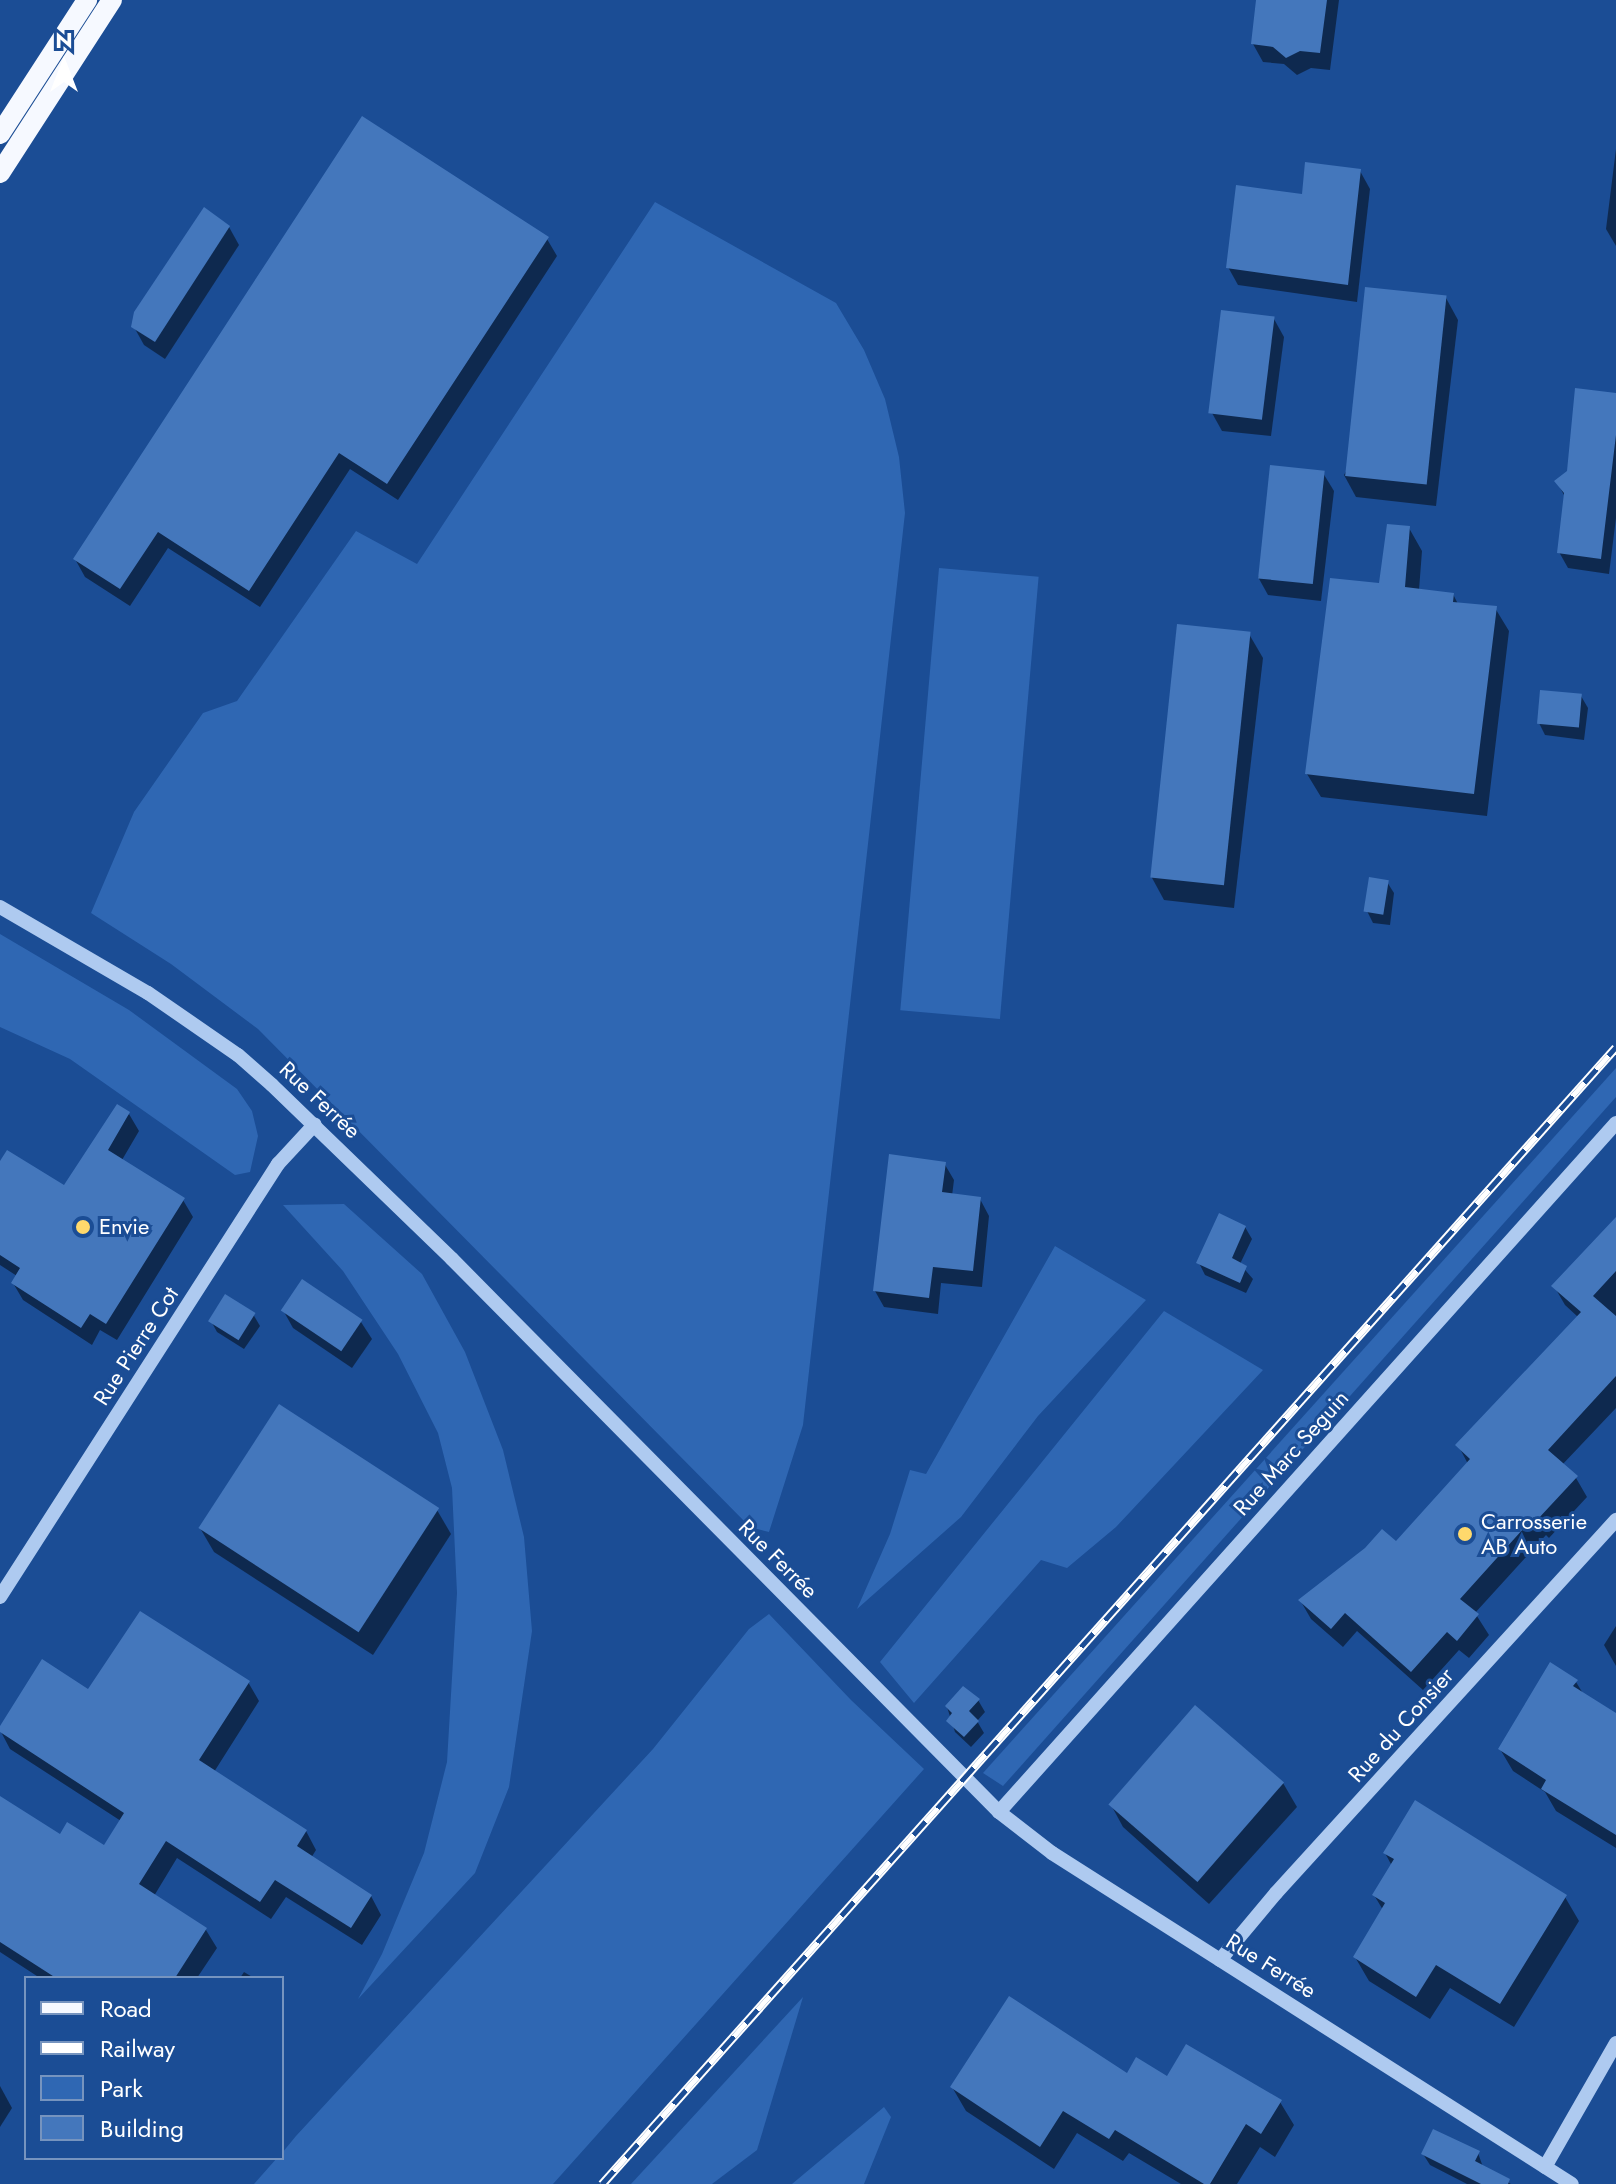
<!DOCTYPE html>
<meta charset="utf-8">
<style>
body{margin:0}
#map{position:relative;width:1616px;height:2184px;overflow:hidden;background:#1b4d95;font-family:Jost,sans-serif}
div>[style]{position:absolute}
.green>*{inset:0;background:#2f67b3;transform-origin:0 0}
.shadow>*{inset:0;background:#0007}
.building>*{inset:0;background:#4477bc;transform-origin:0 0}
.minor>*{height:14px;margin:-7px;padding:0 7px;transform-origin:7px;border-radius:7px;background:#aecaf0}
.major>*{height:20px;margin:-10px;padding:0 10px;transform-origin:10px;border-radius:10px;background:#f6f9ff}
.rail>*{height:9px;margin-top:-4.5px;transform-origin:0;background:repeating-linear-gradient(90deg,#1b4d95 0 18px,#fff 0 36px);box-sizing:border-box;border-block:2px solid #fff}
.dots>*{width:22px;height:22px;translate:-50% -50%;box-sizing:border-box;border:4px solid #1b4d95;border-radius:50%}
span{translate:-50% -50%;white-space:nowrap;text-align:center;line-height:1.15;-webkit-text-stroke:6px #1b4d95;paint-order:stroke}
.street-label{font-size:22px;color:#fff}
.poi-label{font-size:22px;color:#fff}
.left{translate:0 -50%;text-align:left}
.legend{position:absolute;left:24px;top:1976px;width:260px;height:184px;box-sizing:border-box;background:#1b4d95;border:2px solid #7694bf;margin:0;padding:10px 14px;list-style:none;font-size:24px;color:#fff}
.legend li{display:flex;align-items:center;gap:16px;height:40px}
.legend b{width:40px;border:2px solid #7694bf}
.north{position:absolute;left:24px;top:24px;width:80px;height:80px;-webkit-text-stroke:6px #1b4d95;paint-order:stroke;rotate:0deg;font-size:22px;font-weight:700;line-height:32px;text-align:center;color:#fff}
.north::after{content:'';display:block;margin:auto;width:28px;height:36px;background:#fff;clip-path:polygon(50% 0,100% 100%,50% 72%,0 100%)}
</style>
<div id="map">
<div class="green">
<div style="clip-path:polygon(655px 202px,836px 303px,864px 350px,885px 399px,899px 457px,905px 513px,803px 1425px,769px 1532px,750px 1527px,258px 1029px,171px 964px,91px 913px,134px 812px,203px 713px,237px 701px,356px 531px,417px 564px)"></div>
<div style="left:939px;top:568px;width:100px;height:444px;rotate:5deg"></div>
<div style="clip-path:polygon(0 934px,129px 1010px,237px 1089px,252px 1111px,258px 1136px,250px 1172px,235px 1175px,70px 1059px,0 1027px)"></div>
<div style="clip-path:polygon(1616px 1068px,1616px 1097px,1003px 1786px,983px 1773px)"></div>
<div style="clip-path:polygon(344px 1204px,422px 1274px,465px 1352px,503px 1450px,524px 1537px,532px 1631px,509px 1787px,475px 1873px,358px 1999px,382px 1954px,424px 1853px,447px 1762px,457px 1593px,452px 1488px,438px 1433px,398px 1354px,343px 1271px,283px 1205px)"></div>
<div style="clip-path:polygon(1055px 1246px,1146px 1300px,1038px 1416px,961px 1517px,857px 1609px,890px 1534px,910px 1470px,926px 1474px)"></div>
<div style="clip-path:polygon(1164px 1311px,1263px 1370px,1116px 1527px,1067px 1568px,1041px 1560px,914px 1703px,880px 1662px)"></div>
<div style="clip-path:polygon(769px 1614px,851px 1700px,924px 1769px,553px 2184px,254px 2184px,277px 2158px,282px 2158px,282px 2153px,296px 2136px,653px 1749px,749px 1629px)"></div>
<div style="clip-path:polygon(803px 1997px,757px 2150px,712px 2184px,631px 2184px)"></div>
<div style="clip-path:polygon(884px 2107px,891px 2117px,864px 2184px,792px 2184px)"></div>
</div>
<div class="shadow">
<div style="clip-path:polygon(1258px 0,1339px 0,1330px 70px,1311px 68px,1297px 75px,1284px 64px,1263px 62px,1253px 44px)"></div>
<div style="clip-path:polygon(1616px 149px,1616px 246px,1606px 229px)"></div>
<div style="clip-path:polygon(1360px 171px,1370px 189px,1357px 302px,1238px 285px,1228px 267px,1304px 196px)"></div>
<div style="clip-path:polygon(229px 227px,239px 245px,165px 359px,144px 345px,134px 327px)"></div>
<div style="clip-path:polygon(547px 239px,557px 256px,398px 500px,350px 469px,260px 607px,168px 548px,130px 606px,85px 577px,75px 559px)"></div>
<div style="clip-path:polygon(1446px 298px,1458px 320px,1436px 506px,1356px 497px,1344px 475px)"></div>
<div style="clip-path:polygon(1274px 319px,1284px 337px,1271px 436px,1222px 431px,1212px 413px)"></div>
<div style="clip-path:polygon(1616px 395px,1616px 518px,1609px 574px,1568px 568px,1559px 552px,1565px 497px,1557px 482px,1569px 472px)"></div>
<div style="clip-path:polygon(1323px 473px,1334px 491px,1321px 601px,1268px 595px,1258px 577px)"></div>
<div style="clip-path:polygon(1409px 528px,1422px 551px,1419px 590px,1453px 594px,1458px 604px,1495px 608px,1509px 631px,1487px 816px,1321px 797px,1307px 774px)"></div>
<div style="clip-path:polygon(1249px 634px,1263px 658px,1234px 908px,1164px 900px,1151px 876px)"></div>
<div style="clip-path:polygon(1581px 696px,1588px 708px,1584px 740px,1545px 735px,1539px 723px)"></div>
<div style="clip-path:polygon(1387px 882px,1394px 893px,1390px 925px,1373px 923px,1367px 911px)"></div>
<div style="clip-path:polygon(129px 1114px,139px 1131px,122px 1160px,183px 1200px,193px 1217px,117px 1340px,100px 1330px,92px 1345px,23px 1300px,13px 1283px,17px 1276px,0 1265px,0 1164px,64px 1188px)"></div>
<div style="clip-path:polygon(944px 1163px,954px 1180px,952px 1196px,980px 1199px,989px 1216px,982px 1287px,941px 1283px,938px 1314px,884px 1307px,875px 1291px)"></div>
<div style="clip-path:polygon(1616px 1220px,1616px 1408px,1562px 1465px,1576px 1478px,1587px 1497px,1549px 1538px,1546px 1535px,1475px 1613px,1489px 1635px,1469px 1658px,1459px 1650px,1423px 1690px,1357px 1631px,1343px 1647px,1311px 1619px,1300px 1600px,1396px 1544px,1468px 1464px,1458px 1445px,1578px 1317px,1565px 1305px,1554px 1286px)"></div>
<div style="clip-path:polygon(1245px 1227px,1252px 1239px,1240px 1264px,1253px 1279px,1246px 1293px,1205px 1275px,1199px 1263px)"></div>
<div style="clip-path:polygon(283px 1310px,361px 1322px,372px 1339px,352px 1368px,293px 1328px)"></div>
<div style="clip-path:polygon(253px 1314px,260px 1326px,244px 1349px,217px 1332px,211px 1321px)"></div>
<div style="clip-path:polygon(437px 1510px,451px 1534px,373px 1655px,214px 1552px,200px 1528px)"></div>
<div style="clip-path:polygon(1616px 1626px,1616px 1666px,1604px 1645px)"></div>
<div style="clip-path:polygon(248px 1682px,259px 1701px,214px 1772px,306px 1831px,316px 1850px,311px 1858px,371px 1896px,381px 1915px,362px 1945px,286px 1897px,271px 1919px,177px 1858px,154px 1896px,206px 1930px,217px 1948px,197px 1978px,40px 1978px,0 1952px,0 1798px,60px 1836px,105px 1848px,121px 1821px,10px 1749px,0 1730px,89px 1691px)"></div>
<div style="clip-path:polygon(1576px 1682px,1584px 1695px,1616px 1715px,1616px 1848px,1556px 1811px,1545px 1792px,1513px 1771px,1500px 1749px)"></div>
<div style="clip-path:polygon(978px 1700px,985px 1712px,977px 1721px,984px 1733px,971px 1747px,955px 1732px,947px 1707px)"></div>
<div style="clip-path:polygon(1283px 1783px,1297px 1807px,1209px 1904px,1123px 1827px,1110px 1803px)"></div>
<div style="clip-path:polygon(1385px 1853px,1565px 1897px,1579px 1921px,1514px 2027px,1450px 1988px,1430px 2019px,1369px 1981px,1355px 1957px,1383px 1910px,1374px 1895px,1392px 1866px)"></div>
<div style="clip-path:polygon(244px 1972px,254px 1978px,240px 1978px)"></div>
<div style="clip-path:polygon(1127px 2076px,1168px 2078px,1280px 2102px,1294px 2125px,1275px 2157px,1260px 2147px,1237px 2184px,1181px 2184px,1129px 2153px,1123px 2161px,1077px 2133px,1054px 2169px,966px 2111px,952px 2087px)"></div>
<div style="clip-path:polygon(0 2086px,12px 2108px,0 2127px)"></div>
<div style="clip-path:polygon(1478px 2153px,1483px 2167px,1511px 2184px,1467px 2184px,1430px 2165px,1423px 2154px)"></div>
</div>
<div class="building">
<div style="clip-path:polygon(1256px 0,1327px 0,1320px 53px,1300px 51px,1286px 58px,1273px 47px,1251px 44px)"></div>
<div style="clip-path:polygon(362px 116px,549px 237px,387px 484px,339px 453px,249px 591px,158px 532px,120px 589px,73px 559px)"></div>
<div style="clip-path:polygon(1305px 162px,1361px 169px,1348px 285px,1226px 268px,1236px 185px,1302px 194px)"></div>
<div style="clip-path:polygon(204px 207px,230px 226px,155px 342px,131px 327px,134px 312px)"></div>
<div style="left:1365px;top:287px;width:82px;height:190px;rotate:6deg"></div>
<div style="left:1221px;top:310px;width:54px;height:104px;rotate:7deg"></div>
<div style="clip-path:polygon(1575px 388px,1616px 393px,1616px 435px,1601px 559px,1557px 553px,1564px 493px,1554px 481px,1567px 471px)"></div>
<div style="left:1270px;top:465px;width:55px;height:114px;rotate:6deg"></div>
<div style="clip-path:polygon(1387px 524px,1410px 526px,1405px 587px,1454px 593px,1453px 602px,1497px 606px,1474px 794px,1305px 774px,1330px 578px,1379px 583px)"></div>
<div style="left:1177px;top:624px;width:74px;height:255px;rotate:6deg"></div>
<div style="left:1540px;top:690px;width:42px;height:34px;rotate:5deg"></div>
<div style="left:1369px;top:877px;width:20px;height:35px;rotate:9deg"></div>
<div style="clip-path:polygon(117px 1104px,130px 1112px,108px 1150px,185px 1198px,106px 1324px,90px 1314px,81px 1328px,11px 1283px,20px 1268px,0 1255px,0 1161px,7px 1150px,64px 1185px)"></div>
<div style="clip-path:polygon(889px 1154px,946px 1162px,942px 1192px,981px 1197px,973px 1271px,933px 1267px,929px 1298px,873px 1291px)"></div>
<div style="clip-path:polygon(1219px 1213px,1246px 1226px,1232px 1258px,1247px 1266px,1240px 1283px,1196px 1263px)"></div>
<div style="clip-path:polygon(1616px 1217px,1616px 1271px,1593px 1296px,1616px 1316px,1616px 1376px,1548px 1450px,1578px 1476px,1537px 1520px,1534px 1517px,1460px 1599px,1479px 1614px,1457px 1641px,1447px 1632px,1411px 1672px,1345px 1613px,1331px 1629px,1298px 1600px,1365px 1548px,1382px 1529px,1396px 1541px,1470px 1459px,1455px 1445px,1581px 1312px,1551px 1286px)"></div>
<div style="left:302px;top:1279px;width:73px;height:38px;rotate:34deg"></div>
<div style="left:225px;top:1294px;width:36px;height:32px;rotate:32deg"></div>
<div style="left:279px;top:1404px;width:191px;height:148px;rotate:33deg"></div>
<div style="clip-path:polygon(140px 1611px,250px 1681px,199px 1760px,307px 1830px,297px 1846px,372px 1895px,351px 1928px,275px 1880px,260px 1902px,166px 1841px,139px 1884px,207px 1928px,175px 1978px,56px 1978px,0 1942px,0 1796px,60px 1834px,67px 1822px,104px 1845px,124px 1813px,0 1732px,0 1726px,42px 1659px,88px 1689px)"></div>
<div style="clip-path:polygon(1550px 1662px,1578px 1680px,1573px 1686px,1616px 1713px,1616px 1835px,1541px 1789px,1546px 1780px,1498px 1749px)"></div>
<div style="clip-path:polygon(963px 1686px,980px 1699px,969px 1711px,979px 1721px,964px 1737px,946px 1721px,952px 1713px,945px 1706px)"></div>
<div style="left:1195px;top:1705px;width:118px;height:132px;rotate:41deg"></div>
<div style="clip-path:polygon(1415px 1800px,1567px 1895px,1500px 2004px,1436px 1965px,1416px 1997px,1353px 1957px,1385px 1903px,1372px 1895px,1394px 1859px,1383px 1853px)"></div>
<div style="clip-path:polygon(1009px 1996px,1127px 2073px,1136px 2057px,1167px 2076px,1186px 2044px,1282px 2100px,1261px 2134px,1246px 2124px,1210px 2184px,1204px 2184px,1115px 2130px,1109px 2139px,1063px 2111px,1040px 2147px,950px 2087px)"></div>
<div style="clip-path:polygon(1433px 2129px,1480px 2151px,1475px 2161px,1510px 2179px,1508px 2184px,1481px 2184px,1421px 2154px)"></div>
</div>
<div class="minor">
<div style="left:0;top:907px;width:171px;rotate:30.2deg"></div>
<div style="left:148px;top:993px;width:109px;rotate:34.6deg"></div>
<div style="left:238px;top:1055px;width:45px;rotate:41.4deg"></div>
<div style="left:272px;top:1085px;width:250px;rotate:44deg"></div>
<div style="left:452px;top:1259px;width:778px;rotate:45.31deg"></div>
<div style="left:999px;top:1812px;width:67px;rotate:37.7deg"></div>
<div style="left:1052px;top:1853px;width:616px;rotate:32.48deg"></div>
<div style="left:0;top:1597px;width:515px;rotate:-57.3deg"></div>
<div style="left:278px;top:1164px;width:54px;rotate:-47.2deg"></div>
<div style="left:999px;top:1812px;width:925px;rotate:-48.16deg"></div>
<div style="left:1220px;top:1960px;width:87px;rotate:-50.1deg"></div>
<div style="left:1276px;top:1893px;width:505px;rotate:-47.65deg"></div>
<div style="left:1545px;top:2167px;width:143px;rotate:-60.2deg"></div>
</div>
<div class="major">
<div style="left:0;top:134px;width:160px;rotate:-57deg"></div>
<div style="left:0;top:173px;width:206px;rotate:-57.1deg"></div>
</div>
<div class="rail">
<div style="left:602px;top:2184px;width:1523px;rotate:-48.27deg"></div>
</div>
<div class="dots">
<div style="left:83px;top:1227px;background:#ffd96c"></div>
<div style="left:1465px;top:1534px;background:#ffd96c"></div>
</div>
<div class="street-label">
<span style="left:320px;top:1100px;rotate:43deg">Rue Ferrée</span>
<span style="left:136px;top:1346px;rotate:-57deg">Rue Pierre Cot</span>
<span style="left:1291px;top:1453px;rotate:-48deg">Rue Marc Seguin</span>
<span style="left:778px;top:1559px;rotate:45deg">Rue Ferrée</span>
<span style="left:1401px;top:1725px;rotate:-48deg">Rue du Consier</span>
<span style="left:1271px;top:1966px;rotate:32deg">Rue Ferrée</span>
</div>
<div class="poi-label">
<span class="left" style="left:99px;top:1227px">Envie</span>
<span class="left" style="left:1481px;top:1534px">Carrosserie<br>AB Auto</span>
</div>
<ul class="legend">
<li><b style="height:10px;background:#f6f9ff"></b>Road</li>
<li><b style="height:10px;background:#fff"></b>Railway</li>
<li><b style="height:22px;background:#2f67b3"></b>Park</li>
<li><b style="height:22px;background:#4477bc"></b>Building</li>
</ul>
<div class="north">N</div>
</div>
